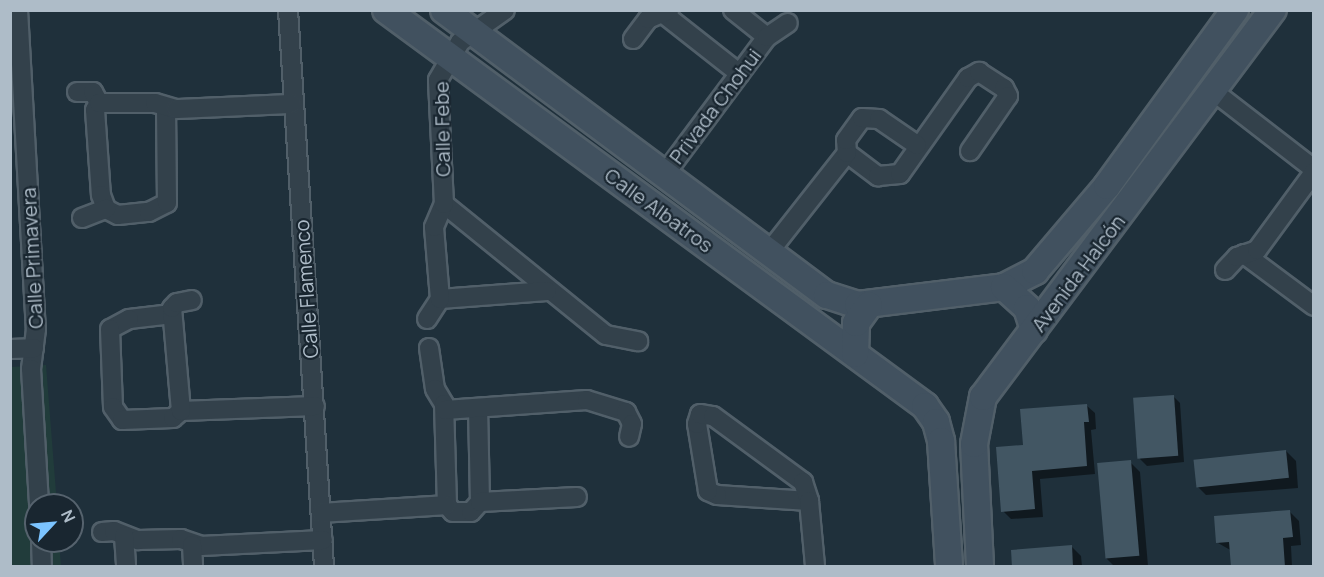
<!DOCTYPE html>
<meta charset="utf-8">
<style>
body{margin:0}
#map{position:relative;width:1324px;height:577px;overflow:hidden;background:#1f303b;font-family:Manrope,sans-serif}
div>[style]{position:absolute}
.green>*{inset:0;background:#213c3b}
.shadow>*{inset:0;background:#0007}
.building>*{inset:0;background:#425663;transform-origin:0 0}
.roads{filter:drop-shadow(2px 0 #515f69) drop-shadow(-2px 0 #515f69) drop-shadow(0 2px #515f69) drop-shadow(0 -2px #515f69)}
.street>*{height:18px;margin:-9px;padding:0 9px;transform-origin:9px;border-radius:9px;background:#33414b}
.secondary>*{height:26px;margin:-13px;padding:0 13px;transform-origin:13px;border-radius:13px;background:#41515f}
span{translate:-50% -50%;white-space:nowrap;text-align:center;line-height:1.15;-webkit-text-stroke:4.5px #192630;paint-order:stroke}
.street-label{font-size:20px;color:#aebcc8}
.frame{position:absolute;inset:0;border:12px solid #aebcc8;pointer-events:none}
.north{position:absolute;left:24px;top:493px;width:60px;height:60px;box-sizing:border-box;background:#192630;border:2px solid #55626d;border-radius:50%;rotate:64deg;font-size:16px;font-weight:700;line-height:24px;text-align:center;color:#aebcc8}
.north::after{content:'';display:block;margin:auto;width:21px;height:27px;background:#7cc4ff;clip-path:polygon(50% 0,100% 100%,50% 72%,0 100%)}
</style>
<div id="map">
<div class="green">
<div style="clip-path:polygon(46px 365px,57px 505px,36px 505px,36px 541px,59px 541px,61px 566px,11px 566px,11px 367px)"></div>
</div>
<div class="shadow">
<div style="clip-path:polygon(1173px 396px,1180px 403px,1184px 462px,1147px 466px,1140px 459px)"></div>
<div style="clip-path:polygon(1086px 405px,1095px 413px,1096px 429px,1091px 430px,1095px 474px,1040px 479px,1043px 517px,1011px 519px,1003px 511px,1025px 447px)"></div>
<div style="clip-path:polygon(1286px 451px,1296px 461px,1298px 488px,1206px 495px,1196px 485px)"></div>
<div style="clip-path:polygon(1130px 462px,1140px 472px,1148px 566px,1114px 566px,1106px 558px)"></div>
<div style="clip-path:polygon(1290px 512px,1299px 521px,1301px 545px,1291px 546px,1292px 566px,1233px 566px,1232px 551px,1218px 543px)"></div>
<div style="clip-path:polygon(1071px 546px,1081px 556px,1082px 566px,1014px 566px)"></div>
</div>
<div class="building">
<div style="left:1174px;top:395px;width:61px;height:41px;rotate:86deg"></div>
<div style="clip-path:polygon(1087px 404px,1089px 422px,1084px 422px,1087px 466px,1032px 471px,1035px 509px,1001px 512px,996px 447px,1023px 445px,1020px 409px)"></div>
<div style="left:1286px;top:450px;width:28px;height:93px;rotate:84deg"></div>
<div style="left:1131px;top:460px;width:96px;height:34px;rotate:85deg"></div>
<div style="clip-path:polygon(1290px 510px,1293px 537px,1283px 538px,1285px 567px,1231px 567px,1229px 542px,1216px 543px,1214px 516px)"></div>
<div style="clip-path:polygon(1072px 545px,1073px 567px,1012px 567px,1011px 550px)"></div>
</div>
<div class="roads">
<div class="street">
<div style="left:18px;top:10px;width:320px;rotate:86.8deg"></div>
<div style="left:36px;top:329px;width:40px;rotate:97.1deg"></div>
<div style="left:31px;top:369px;width:136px;rotate:86.6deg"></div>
<div style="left:288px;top:10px;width:557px;rotate:86.3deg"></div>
<div style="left:733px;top:10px;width:43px;rotate:38.5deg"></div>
<div style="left:665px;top:15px;width:95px;rotate:38.2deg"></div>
<div style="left:633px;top:39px;width:25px;rotate:-53deg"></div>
<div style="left:648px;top:19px;width:23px;rotate:-23deg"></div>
<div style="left:1213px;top:91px;width:128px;rotate:37.7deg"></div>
<div style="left:77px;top:92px;width:16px"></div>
<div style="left:93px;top:92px;width:13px;rotate:61deg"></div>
<div style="left:99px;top:103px;width:8px;rotate:120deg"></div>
<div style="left:95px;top:110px;width:85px;rotate:86deg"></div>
<div style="left:101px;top:195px;width:15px;rotate:70deg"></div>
<div style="left:106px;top:209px;width:13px;rotate:27deg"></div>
<div style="left:118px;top:215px;width:31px;rotate:-6deg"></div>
<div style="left:149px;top:212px;width:20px;rotate:-27deg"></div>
<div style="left:167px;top:203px;width:96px;rotate:-90.6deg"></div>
<div style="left:99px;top:103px;width:56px"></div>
<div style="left:155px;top:103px;width:22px;rotate:16deg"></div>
<div style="left:176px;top:109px;width:116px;rotate:-2.5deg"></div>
<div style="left:847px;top:153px;width:39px;rotate:37deg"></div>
<div style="left:878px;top:176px;width:22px;rotate:-5deg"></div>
<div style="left:900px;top:174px;width:118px;rotate:-54.7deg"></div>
<div style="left:968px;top:78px;width:13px;rotate:-29deg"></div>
<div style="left:979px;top:72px;width:30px;rotate:33deg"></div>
<div style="left:1004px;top:88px;width:9px;rotate:63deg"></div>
<div style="left:1008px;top:96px;width:67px;rotate:124.6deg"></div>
<div style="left:664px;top:175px;width:172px;rotate:-53.3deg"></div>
<div style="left:767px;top:37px;width:25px;rotate:-34deg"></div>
<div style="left:444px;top:204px;width:208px;rotate:39deg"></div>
<div style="left:606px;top:335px;width:33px;rotate:11deg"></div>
<div style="left:82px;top:218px;width:26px;rotate:-21deg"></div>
<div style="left:769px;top:252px;width:126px;rotate:-51.8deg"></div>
<div style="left:847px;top:153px;width:13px;rotate:-94deg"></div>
<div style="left:846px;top:140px;width:27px;rotate:-54deg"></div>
<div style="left:862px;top:118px;width:17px;rotate:3deg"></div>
<div style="left:879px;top:119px;width:46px;rotate:34.4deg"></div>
<div style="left:1244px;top:254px;width:87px;rotate:36.6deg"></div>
<div style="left:1225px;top:270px;width:18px;rotate:-47deg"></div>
<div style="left:1237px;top:257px;width:21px;rotate:-19deg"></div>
<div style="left:1257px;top:250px;width:97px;rotate:-53.8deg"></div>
<div style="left:440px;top:299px;width:107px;rotate:-4.3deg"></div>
<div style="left:172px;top:314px;width:43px;rotate:173.4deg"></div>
<div style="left:129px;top:319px;width:21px;rotate:152deg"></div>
<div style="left:110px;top:329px;width:78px;rotate:87.8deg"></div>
<div style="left:113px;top:407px;width:16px;rotate:55deg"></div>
<div style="left:122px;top:420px;width:51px;rotate:-2.2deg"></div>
<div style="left:173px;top:418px;width:11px;rotate:-41deg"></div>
<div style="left:181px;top:411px;width:134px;rotate:-2.1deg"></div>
<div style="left:427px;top:319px;width:24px;rotate:-57deg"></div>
<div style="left:440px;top:299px;width:72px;rotate:-94.8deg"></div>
<div style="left:434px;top:227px;width:25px;rotate:-67deg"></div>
<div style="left:444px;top:204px;width:124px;rotate:-92.8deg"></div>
<div style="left:438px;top:80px;width:44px;rotate:-59.9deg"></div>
<div style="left:460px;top:42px;width:55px;rotate:-35.4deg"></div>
<div style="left:429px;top:348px;width:41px;rotate:81.7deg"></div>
<div style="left:435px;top:389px;width:17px;rotate:59deg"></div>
<div style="left:444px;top:404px;width:101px;rotate:88.3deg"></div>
<div style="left:447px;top:505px;width:9px;rotate:49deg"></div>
<div style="left:453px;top:512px;width:18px"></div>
<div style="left:471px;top:512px;width:13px;rotate:-48deg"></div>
<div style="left:480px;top:502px;width:93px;rotate:-91.2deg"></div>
<div style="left:10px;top:349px;width:24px;rotate:-2deg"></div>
<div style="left:445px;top:410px;width:142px;rotate:-4deg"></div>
<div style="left:587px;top:400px;width:41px;rotate:17.1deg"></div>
<div style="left:626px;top:412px;width:13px;rotate:63deg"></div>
<div style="left:632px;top:424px;width:13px;rotate:103deg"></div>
<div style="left:181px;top:411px;width:103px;rotate:-95deg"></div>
<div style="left:172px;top:308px;width:7px;rotate:-45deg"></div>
<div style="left:177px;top:303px;width:15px;rotate:-11deg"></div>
<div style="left:809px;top:501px;width:92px;rotate:-176.3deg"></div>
<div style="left:717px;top:495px;width:10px;rotate:-156deg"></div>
<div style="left:708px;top:491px;width:68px;rotate:-99.3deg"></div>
<div style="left:697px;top:424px;width:10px;rotate:-73deg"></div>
<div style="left:700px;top:414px;width:13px;rotate:9deg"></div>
<div style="left:713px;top:416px;width:112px;rotate:36.3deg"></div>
<div style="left:803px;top:482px;width:20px;rotate:72deg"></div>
<div style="left:809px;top:501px;width:65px;rotate:84.7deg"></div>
<div style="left:480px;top:502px;width:97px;rotate:-3deg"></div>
<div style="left:321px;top:513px;width:126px;rotate:-3.6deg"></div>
<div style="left:102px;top:532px;width:12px;rotate:-5deg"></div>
<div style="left:114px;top:531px;width:26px;rotate:21deg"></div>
<div style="left:138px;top:540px;width:43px;rotate:-1.3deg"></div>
<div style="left:181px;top:539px;width:21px;rotate:19deg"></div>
<div style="left:201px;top:546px;width:122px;rotate:-2.8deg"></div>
<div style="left:124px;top:536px;width:30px;rotate:86deg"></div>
<div style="left:41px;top:541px;width:25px;rotate:88deg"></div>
<div style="left:192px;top:545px;width:21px;rotate:87deg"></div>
</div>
<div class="secondary">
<div style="left:386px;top:10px;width:669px;rotate:36.3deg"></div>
<div style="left:925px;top:406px;width:19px;rotate:55deg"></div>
<div style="left:936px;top:422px;width:20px;rotate:75deg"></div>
<div style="left:941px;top:441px;width:125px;rotate:86.3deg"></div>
<div style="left:444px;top:10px;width:477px;rotate:36.7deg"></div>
<div style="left:827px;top:295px;width:33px;rotate:18deg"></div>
<div style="left:858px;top:305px;width:147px;rotate:-7deg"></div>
<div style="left:1004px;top:287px;width:35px;rotate:-27deg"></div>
<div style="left:1035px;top:271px;width:111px;rotate:-49.7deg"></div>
<div style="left:1107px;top:186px;width:218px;rotate:-54deg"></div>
<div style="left:1004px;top:287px;width:31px;rotate:42deg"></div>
<div style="left:1027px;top:308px;width:23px;rotate:72deg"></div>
<div style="left:855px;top:354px;width:31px;rotate:-88deg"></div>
<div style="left:856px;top:323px;width:22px;rotate:-54deg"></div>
<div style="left:980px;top:566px;width:122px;rotate:-92.8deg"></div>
<div style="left:974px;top:444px;width:48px;rotate:-79.2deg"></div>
<div style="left:983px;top:397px;width:484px;rotate:-53.2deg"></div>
</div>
</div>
<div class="street-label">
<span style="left:715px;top:106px;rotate:-53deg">Privada Chohui</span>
<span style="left:442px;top:129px;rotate:-91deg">Calle Febe</span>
<span style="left:659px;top:210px;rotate:36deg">Calle Albatros</span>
<span style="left:32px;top:258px;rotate:-93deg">Calle Primavera</span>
<span style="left:1078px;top:273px;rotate:-53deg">Avenida Halcón</span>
<span style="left:306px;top:289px;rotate:-94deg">Calle Flamenco</span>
</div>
<div class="frame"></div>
<div class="north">N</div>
</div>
